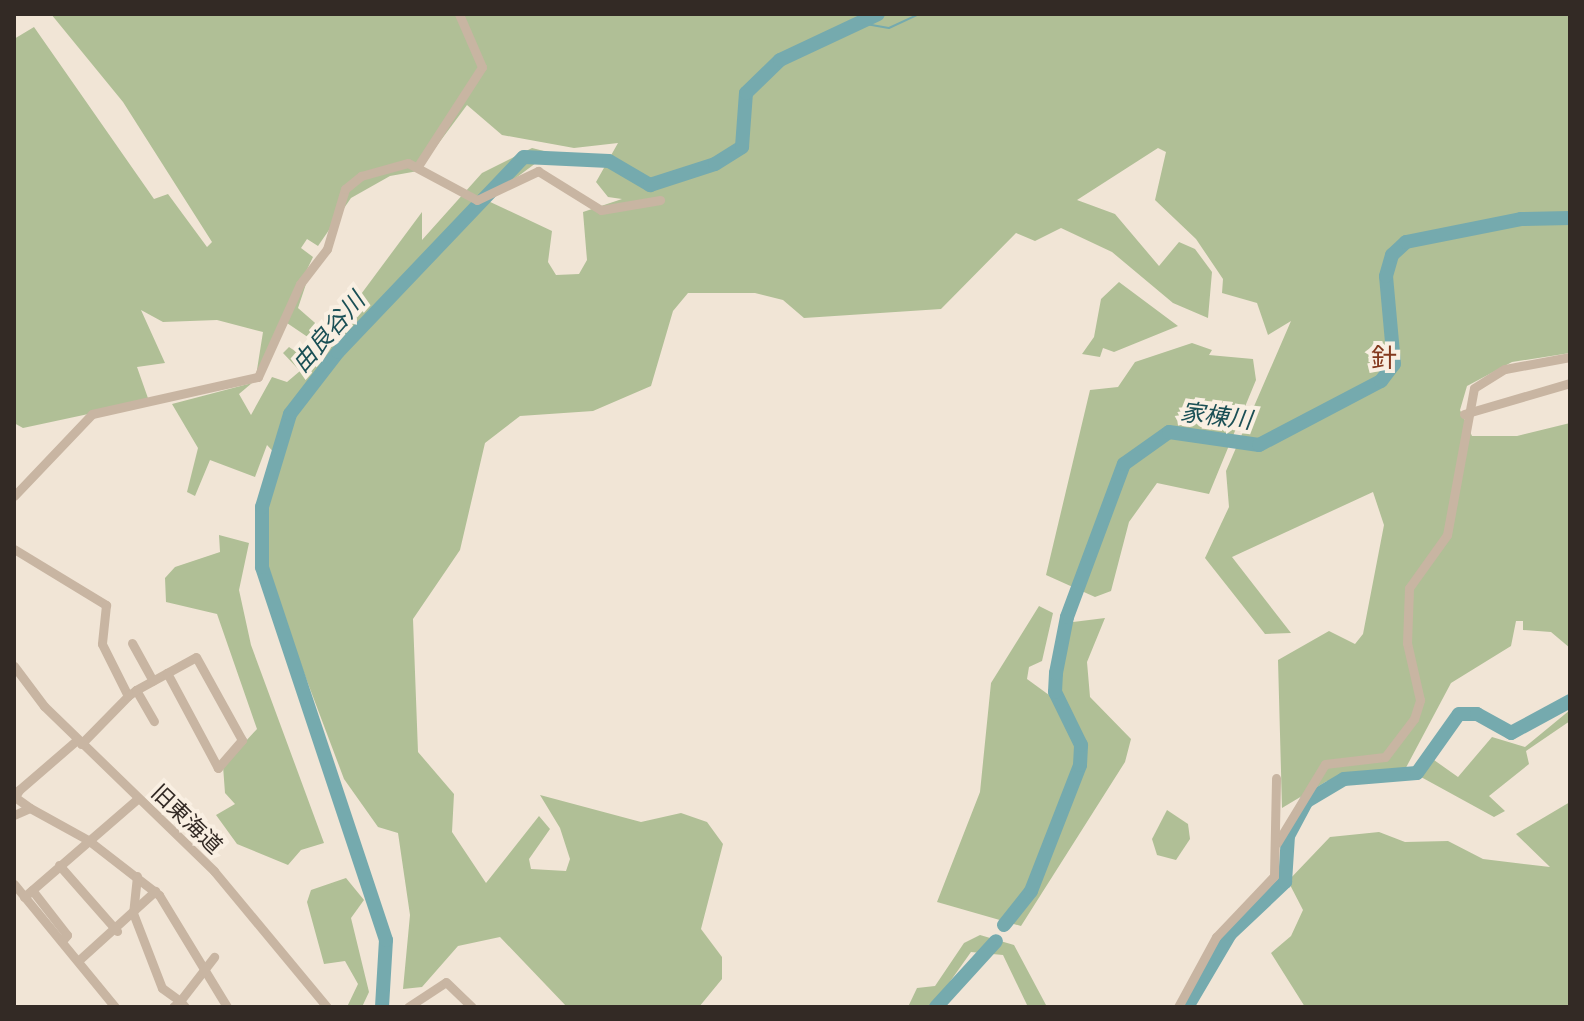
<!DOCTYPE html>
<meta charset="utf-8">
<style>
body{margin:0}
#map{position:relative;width:1584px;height:1021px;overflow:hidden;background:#f1e5d6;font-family:"Sofia Sans Condensed","Noto Sans JP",sans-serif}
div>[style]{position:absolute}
.green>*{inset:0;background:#b0bf96}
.stream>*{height:2px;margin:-1px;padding:0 1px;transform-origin:1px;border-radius:1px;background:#75aaae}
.river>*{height:14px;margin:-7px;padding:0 7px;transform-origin:7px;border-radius:7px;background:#75aaae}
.minor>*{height:9px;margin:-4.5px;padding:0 4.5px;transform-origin:4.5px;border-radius:4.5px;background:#c8b5a2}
span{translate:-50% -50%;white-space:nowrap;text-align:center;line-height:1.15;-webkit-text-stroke:8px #f9efe2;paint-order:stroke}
.street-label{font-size:22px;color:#332a25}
.water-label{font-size:24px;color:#1a4f55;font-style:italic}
.quarter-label{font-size:26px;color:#83381d}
.frame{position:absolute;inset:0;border:16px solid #332a25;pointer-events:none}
</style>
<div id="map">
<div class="green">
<div style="clip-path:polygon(51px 14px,1570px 14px,1570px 353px,1512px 362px,1467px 386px,1460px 410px,1472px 436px,1517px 436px,1570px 423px,1570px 648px,1551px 632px,1523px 630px,1523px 621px,1516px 621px,1511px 646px,1451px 683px,1401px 777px,1327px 781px,1282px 808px,1278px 660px,1329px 631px,1355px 644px,1363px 634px,1384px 525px,1373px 492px,1232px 557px,1291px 633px,1265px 634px,1205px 558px,1229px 507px,1226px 471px,1291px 321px,1268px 335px,1257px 303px,1222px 293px,1223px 279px,1196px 239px,1155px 200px,1166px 152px,1158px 148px,1077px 200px,1115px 214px,1159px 266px,1179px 242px,1195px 249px,1212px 272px,1208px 318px,1173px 303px,1112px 252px,1061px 228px,1035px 241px,1016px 233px,941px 309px,804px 318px,783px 300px,755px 293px,688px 293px,673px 311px,651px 386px,593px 411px,520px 416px,485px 443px,460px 550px,413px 619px,418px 752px,454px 794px,452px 832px,486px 883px,539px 816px,550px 829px,529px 859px,531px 869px,566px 871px,570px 859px,560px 828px,540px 795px,641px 822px,681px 813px,707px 822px,723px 844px,701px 929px,722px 957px,722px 979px,699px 1007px,567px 1007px,500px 937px,458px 946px,422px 987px,403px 989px,410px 915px,398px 833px,378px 827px,344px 779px,266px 572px,267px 505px,280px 459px,267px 445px,255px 477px,210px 460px,195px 496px,187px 492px,198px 448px,172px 404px,252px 383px,239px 394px,251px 415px,272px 377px,287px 382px,300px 371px,283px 353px,289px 347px,307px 359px,321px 346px,287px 323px,310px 272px,298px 308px,330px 336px,422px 212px,422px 240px,482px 173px,532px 148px,544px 151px,540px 160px,486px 200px,552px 231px,548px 262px,556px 275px,579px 274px,587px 260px,583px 212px,622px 199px,608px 197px,596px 182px,618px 143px,574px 148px,502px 135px,467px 105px,418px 171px,390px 176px,351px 198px,318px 246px,307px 239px,301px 248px,313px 257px,256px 376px,263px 332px,217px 320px,163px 322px,141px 310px,165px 363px,137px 367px,149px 401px,23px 428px,14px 423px,14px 39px,34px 27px,154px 199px,168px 194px,207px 247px,212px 242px,123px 102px)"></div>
<div style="clip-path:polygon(1119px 282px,1178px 326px,1114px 352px,1103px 348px,1100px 357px,1082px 354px,1094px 337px,1101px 299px)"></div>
<div style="clip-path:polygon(1192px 343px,1212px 350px,1209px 355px,1253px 359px,1256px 380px,1209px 494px,1157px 483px,1129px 522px,1111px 591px,1095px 597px,1046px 575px,1090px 390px,1118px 387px,1135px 362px)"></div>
<div style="clip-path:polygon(219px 535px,249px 543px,239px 590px,251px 645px,324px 843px,301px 850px,288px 865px,237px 844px,216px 815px,235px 804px,225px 793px,223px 766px,257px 729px,217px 614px,166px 602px,165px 578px,175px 567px,220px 552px)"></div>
<div style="clip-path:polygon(1039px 606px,1053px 613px,1042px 661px,1029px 667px,1027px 679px,1060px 703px,1065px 623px,1105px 618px,1087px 662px,1090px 697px,1131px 739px,1125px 762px,1021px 926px,937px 902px,980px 792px,991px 683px)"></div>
<div style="clip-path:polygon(1570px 710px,1570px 721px,1526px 751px,1529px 764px,1489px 796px,1505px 811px,1494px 817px,1421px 777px,1434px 760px,1458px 777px,1492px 737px,1525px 747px)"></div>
<div style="clip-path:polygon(1570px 802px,1570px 1007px,1305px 1007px,1271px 953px,1291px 936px,1303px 910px,1288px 881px,1330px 837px,1379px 832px,1405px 842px,1448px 841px,1483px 859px,1550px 867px,1516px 834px)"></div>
<div style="clip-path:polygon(1167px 810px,1188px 824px,1190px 839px,1176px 860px,1157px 855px,1152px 839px)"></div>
<div style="clip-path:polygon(346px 878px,364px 900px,351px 918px,369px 992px,362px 1007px,347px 1007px,358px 984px,345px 961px,324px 964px,307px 902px,311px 890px)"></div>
<div style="clip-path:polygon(980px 935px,1014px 945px,1046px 1005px,1028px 1007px,1003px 955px,971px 952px,932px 1007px,908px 1007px,917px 988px,935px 986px,964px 943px)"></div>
</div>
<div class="stream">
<div style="left:866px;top:24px;width:23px;rotate:10deg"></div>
<div style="left:889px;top:28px;width:33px;rotate:-25deg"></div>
</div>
<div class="river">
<div style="left:1004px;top:925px;width:43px;rotate:-51.5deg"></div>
<div style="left:1031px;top:891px;width:135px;rotate:-68.7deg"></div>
<div style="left:1080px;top:765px;width:20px;rotate:-87deg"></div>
<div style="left:1081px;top:745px;width:59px;rotate:-116.1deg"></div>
<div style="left:1055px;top:692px;width:19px;rotate:-87deg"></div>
<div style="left:1056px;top:673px;width:57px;rotate:-78.9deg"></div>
<div style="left:1067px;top:617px;width:163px;rotate:-69.6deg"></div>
<div style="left:1124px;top:464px;width:55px;rotate:-35.4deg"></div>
<div style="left:1169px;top:432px;width:91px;rotate:8.2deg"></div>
<div style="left:1259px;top:445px;width:138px;rotate:-27.7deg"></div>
<div style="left:1381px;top:381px;width:21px;rotate:-53deg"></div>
<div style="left:1394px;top:364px;width:88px;rotate:-95.2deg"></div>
<div style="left:1386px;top:276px;width:22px;rotate:-74deg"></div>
<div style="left:1392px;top:255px;width:19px;rotate:-43deg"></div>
<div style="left:1406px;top:242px;width:117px;rotate:-11.3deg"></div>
<div style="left:1521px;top:219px;width:49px;rotate:-1.2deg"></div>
<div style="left:382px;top:1007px;width:67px;rotate:-86.6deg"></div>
<div style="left:386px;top:940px;width:393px;rotate:-108.4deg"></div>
<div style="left:262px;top:567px;width:60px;rotate:-90deg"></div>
<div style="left:262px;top:507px;width:97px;rotate:-73.2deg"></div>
<div style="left:290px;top:414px;width:78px;rotate:-52.3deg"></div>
<div style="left:338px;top:352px;width:269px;rotate:-46.4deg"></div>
<div style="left:524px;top:157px;width:85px;rotate:2.7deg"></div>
<div style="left:609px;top:161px;width:48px;rotate:30.3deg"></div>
<div style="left:650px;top:185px;width:68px;rotate:-17.9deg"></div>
<div style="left:715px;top:164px;width:32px;rotate:-32deg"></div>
<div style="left:742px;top:147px;width:54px;rotate:-85.8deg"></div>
<div style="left:746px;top:93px;width:47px;rotate:-44.1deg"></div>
<div style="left:780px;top:60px;width:108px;rotate:-25.1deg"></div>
<div style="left:936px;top:1007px;width:89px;rotate:-47.7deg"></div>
<div style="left:1187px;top:1007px;width:85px;rotate:-59.5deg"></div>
<div style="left:1230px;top:934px;width:76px;rotate:-43.4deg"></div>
<div style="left:1285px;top:882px;width:46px;rotate:-86.3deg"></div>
<div style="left:1288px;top:836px;width:40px;rotate:-62deg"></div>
<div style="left:1307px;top:801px;width:43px;rotate:-30.7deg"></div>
<div style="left:1344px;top:779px;width:73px;rotate:-4.7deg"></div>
<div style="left:1417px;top:773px;width:72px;rotate:-54.6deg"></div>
<div style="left:1459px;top:714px;width:18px"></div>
<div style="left:1477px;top:714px;width:39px;rotate:29deg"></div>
<div style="left:1511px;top:733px;width:67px;rotate:-28.5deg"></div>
</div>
<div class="minor">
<div style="left:418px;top:166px;width:118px;rotate:-57.1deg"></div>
<div style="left:482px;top:67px;width:58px;rotate:-113.5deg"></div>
<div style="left:1464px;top:414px;width:110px;rotate:-16.3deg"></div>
<div style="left:14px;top:496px;width:113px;rotate:-46.4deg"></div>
<div style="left:92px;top:414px;width:170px;rotate:-12.6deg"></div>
<div style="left:258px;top:377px;width:102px;rotate:-65.7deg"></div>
<div style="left:300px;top:284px;width:44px;rotate:-52.4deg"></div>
<div style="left:327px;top:249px;width:63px;rotate:-73.3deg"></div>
<div style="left:345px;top:189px;width:21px;rotate:-39deg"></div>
<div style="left:361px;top:176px;width:49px;rotate:-15.5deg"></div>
<div style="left:408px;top:163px;width:78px;rotate:28.2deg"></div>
<div style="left:477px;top:200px;width:68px;rotate:-25.4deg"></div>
<div style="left:538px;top:171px;width:74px;rotate:31.8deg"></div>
<div style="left:601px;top:210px;width:60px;rotate:-9.6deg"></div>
<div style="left:14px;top:549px;width:108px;rotate:31.3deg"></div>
<div style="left:106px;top:605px;width:39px;rotate:96deg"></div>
<div style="left:102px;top:644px;width:58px;rotate:63.4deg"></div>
<div style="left:132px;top:643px;width:43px;rotate:61.1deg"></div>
<div style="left:14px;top:666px;width:50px;rotate:53.1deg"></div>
<div style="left:44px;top:706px;width:237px;rotate:44.1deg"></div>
<div style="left:214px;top:871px;width:177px;rotate:50.3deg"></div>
<div style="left:136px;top:690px;width:36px;rotate:60deg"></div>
<div style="left:81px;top:744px;width:67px;rotate:-45.6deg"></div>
<div style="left:128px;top:696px;width:10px;rotate:-37deg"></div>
<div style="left:136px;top:690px;width:68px;rotate:-28.8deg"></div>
<div style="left:196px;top:657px;width:95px;rotate:61deg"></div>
<div style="left:242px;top:740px;width:37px;rotate:131deg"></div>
<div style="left:218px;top:768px;width:108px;rotate:-118.2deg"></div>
<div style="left:30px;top:808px;width:66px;rotate:28.9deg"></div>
<div style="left:88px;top:840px;width:90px;rotate:37.8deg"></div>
<div style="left:159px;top:895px;width:131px;rotate:58.7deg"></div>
<div style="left:14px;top:815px;width:17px;rotate:-24deg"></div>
<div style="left:30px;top:808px;width:19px;rotate:-144deg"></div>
<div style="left:15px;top:797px;width:8px;rotate:-60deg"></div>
<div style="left:19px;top:790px;width:77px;rotate:-40.8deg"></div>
<div style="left:1277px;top:843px;width:92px;rotate:-58.7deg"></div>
<div style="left:1325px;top:764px;width:60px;rotate:-6.7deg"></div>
<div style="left:1385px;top:757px;width:48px;rotate:-52.7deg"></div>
<div style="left:1414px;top:719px;width:20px;rotate:-72deg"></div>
<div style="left:1420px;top:700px;width:58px;rotate:-102.8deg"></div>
<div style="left:1407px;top:643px;width:55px;rotate:-87.9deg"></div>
<div style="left:1409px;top:588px;width:65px;rotate:-54.4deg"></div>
<div style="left:1447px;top:535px;width:149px;rotate:-79.6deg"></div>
<div style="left:1474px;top:388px;width:36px;rotate:-32deg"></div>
<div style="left:1505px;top:369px;width:66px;rotate:-10.5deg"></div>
<div style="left:59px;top:865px;width:88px;rotate:48.7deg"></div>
<div style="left:137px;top:876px;width:37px;rotate:96deg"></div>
<div style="left:133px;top:913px;width:80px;rotate:68.9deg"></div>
<div style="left:162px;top:988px;width:22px;rotate:36deg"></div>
<div style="left:180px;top:1001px;width:56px;rotate:-52.3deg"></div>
<div style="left:14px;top:884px;width:159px;rotate:50.6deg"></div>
<div style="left:32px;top:890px;width:57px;rotate:52.1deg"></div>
<div style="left:67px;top:935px;width:8px;rotate:130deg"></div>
<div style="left:24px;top:897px;width:150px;rotate:-40.9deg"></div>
<div style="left:79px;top:960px;width:103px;rotate:-42.2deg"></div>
<div style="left:173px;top:1007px;width:9px;rotate:-41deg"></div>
<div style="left:180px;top:1001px;width:8px;rotate:50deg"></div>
<div style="left:408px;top:1007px;width:45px;rotate:-33.3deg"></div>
<div style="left:446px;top:982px;width:36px;rotate:44deg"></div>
<div style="left:1178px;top:1007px;width:80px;rotate:-61.5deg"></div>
<div style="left:1216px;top:937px;width:84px;rotate:-46.4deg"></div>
<div style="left:1274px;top:876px;width:98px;rotate:-88.8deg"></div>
</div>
<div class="street-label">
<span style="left:186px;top:820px;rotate:44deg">旧東海道</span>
</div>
<div class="water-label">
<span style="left:329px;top:333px;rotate:-49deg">由良谷川</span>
<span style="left:1216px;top:417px;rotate:7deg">家棟川</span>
</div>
<div class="quarter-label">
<span style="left:1384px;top:360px">針</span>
</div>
<div class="frame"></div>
</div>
